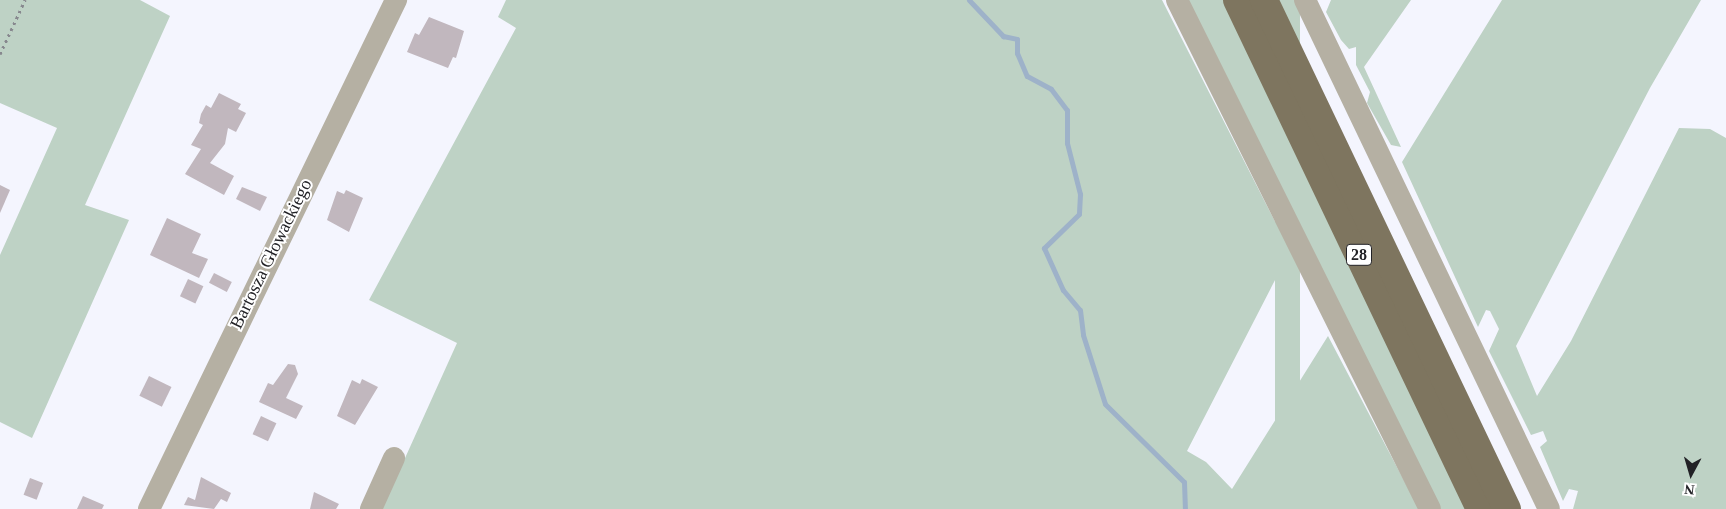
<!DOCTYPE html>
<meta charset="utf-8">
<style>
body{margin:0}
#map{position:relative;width:1726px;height:509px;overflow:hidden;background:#f4f5fe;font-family:Georgia,serif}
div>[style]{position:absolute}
.green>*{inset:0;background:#bed2c5;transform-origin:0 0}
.stream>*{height:5px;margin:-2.5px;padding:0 2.5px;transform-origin:2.5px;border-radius:2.5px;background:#9eb2c9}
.building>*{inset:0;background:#c1b7be;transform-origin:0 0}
.path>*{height:3px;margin-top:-1.5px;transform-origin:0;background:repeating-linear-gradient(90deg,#87888e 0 2.5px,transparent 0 6.5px)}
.minor>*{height:22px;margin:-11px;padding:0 11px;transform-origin:11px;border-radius:11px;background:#b5b0a3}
.major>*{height:28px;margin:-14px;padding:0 14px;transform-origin:14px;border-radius:14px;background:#7e755f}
span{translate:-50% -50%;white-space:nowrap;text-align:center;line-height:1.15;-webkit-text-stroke:4px #fff;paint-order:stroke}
.shield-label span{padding:1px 4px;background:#fff;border:1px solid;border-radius:4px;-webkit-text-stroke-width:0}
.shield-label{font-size:16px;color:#222226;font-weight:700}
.street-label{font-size:18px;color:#222226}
.north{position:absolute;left:1666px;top:449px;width:50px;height:50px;-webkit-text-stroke:4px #fff;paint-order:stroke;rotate:186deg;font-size:14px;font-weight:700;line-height:20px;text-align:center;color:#222226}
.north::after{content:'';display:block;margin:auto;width:18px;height:22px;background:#222226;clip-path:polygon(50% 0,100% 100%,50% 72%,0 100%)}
</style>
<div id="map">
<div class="green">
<div style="clip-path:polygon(0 0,140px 0,170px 16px,85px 205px,129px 220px,32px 438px,0 422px,0 255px,57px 128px,0 103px)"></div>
<div style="clip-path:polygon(506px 0,1162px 0,1290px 251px,1187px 451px,1206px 462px,1232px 489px,1328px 336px,1419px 509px,382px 509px,457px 343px,369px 300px,516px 28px,498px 17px)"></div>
<div style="clip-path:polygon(1181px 0,1226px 0,1469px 509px,1434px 509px)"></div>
<div style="left:1275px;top:0;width:25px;height:564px"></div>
<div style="clip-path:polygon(1331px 0,1411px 0,1364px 67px,1401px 147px,1391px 145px,1367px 103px,1370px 92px,1356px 65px,1356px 47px,1349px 49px,1341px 40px,1326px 12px)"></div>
<div style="clip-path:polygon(1502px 0,1701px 0,1650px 88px,1516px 346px,1537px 396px,1571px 341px,1679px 128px,1710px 129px,1726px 138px,1726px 509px,1573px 509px,1578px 491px,1569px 489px,1563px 501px,1540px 447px,1547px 441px,1543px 431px,1531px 435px,1489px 351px,1499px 329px,1490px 311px,1486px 310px,1478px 327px,1402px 162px)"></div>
</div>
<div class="stream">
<div style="left:969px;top:0;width:50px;rotate:46.6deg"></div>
<div style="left:1003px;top:36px;width:14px;rotate:12deg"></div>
<div style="left:1017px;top:39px;width:14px;rotate:90deg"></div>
<div style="left:1017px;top:53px;width:25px;rotate:67deg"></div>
<div style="left:1027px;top:76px;width:27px;rotate:28deg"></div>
<div style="left:1051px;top:89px;width:26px;rotate:53deg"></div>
<div style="left:1067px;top:110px;width:33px;rotate:90deg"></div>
<div style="left:1067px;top:143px;width:53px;rotate:75.7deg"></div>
<div style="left:1080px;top:194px;width:20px;rotate:93deg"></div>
<div style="left:1079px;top:214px;width:49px;rotate:135.8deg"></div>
<div style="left:1044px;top:248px;width:46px;rotate:65.7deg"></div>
<div style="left:1063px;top:290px;width:26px;rotate:50deg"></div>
<div style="left:1080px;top:310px;width:25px;rotate:83deg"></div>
<div style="left:1083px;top:335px;width:72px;rotate:72.3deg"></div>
<div style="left:1105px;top:404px;width:111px;rotate:44.6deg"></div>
<div style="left:1184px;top:482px;width:27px;rotate:88deg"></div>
</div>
<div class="building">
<div style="clip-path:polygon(429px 17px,464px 31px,456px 58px,453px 57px,448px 68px,407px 52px,415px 33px,419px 35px)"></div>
<div style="clip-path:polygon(219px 93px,241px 104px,238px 109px,246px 113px,236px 132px,228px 128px,225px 144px,210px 163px,234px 176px,224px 195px,185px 174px,201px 149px,191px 145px,203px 125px,199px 123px,201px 114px,206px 105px,211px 108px)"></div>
<div style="clip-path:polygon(0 185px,10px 190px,0 213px)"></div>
<div style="clip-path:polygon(242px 187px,267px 197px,260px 211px,236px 199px)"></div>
<div style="clip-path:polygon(346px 190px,363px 198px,349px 232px,327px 220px,337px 191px,344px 194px)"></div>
<div style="clip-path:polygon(167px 218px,201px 234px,192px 253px,208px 259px,199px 278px,150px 255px)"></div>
<div style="left:214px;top:273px;width:20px;height:11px;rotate:27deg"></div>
<div style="left:188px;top:279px;width:17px;height:19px;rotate:25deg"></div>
<div style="clip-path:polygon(288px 364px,295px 365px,298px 374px,286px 398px,303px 406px,296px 419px,259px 402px,268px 383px,273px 385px)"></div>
<div style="left:149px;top:376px;width:25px;height:22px;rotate:26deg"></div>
<div style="clip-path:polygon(362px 379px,378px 387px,355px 425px,337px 416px,352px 380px,360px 384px)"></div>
<div style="left:261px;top:416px;width:17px;height:20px;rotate:25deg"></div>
<div style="clip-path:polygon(201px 477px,231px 493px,227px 502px,221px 499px,214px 509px,184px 505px,188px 497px,195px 500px)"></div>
<div style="left:30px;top:478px;width:14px;height:18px;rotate:21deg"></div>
<div style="clip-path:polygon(314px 492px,339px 504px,336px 509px,310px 509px)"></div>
<div style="clip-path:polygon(83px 496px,104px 505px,102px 509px,77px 509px)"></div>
</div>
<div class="path">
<div style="left:0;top:54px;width:60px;rotate:-65.2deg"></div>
</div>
<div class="minor">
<div style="left:1177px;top:0;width:568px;rotate:63.57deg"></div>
<div style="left:1305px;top:0;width:564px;rotate:64.39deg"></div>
<div style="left:149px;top:509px;width:566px;rotate:-64.11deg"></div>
<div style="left:371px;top:509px;width:56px;rotate:-65.7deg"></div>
</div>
<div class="major">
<div style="left:1237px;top:0;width:564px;rotate:64.48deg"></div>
<div style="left:1264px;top:0;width:564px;rotate:64.48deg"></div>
</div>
<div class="shield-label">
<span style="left:1359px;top:255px">28</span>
</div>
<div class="street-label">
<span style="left:271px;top:254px;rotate:-64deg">Bartosza Głowackiego</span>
</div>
<div class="north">N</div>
</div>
